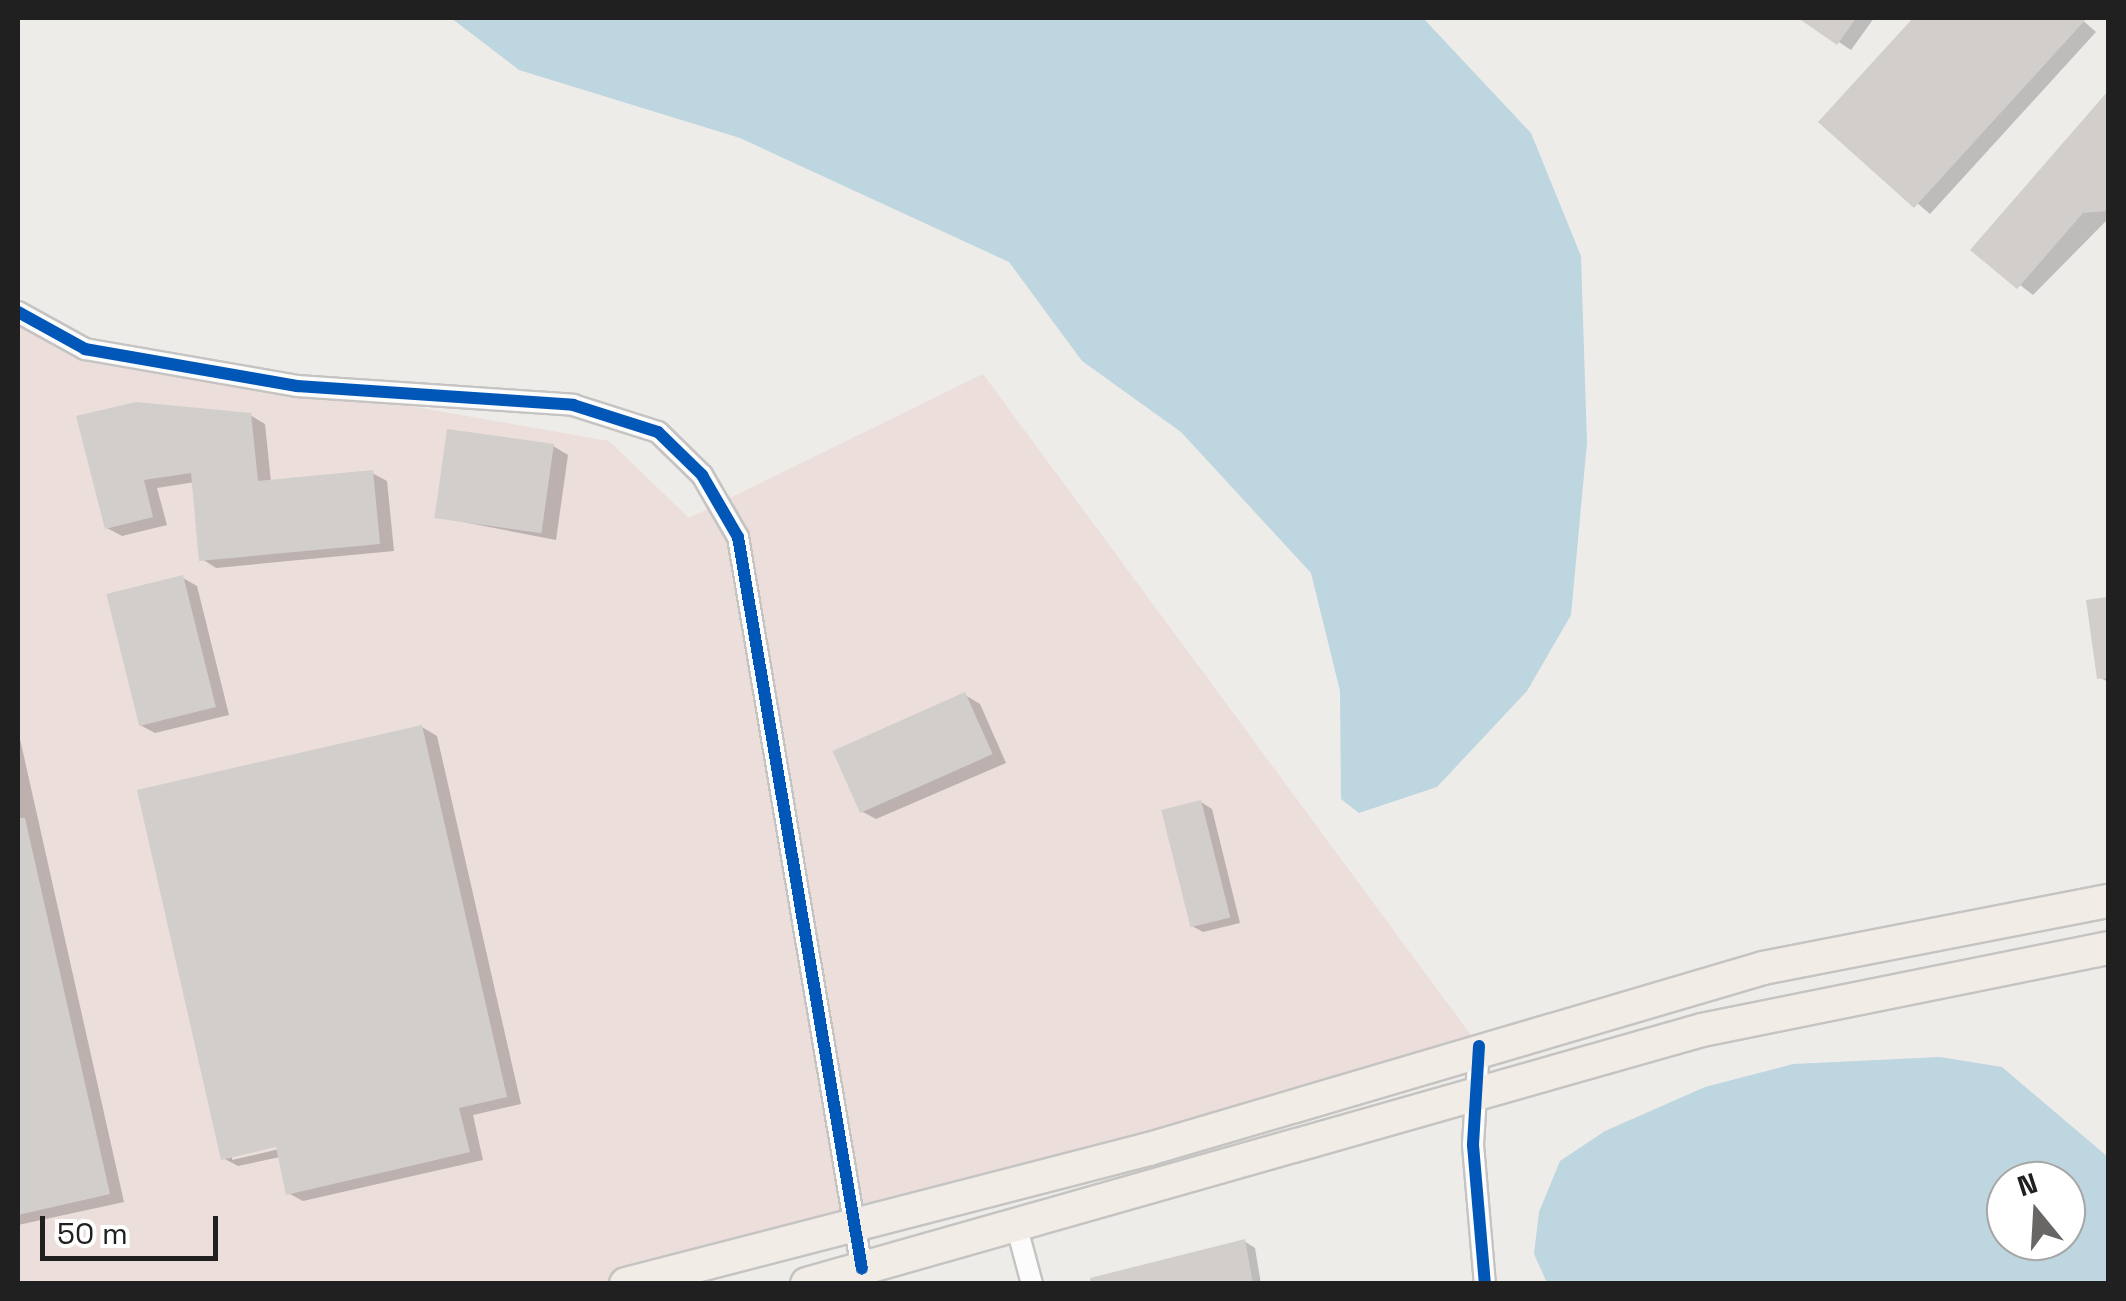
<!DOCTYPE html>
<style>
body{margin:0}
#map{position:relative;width:2126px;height:1301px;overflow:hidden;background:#eeece9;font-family:"Space Grotesk",sans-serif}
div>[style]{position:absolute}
.commercial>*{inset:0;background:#ebdedb}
.water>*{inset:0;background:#bed6df}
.shadow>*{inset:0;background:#0003}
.building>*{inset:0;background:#d1cecc;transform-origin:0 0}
.roads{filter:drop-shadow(2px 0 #c5c4c3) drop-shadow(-2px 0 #c5c4c3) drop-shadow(0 2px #c5c4c3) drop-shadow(0 -2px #c5c4c3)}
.minor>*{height:20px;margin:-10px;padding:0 10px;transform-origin:10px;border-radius:10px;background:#fcfcfc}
.primary>*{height:32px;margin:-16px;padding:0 16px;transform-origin:16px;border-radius:16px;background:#f1ede6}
.cycleway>*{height:12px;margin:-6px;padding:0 6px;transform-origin:6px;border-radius:6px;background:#0057b8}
span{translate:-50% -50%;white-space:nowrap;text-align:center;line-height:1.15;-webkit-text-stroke:8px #fff;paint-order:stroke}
.frame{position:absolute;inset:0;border:20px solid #202020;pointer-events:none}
.north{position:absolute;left:1986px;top:1161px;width:100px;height:100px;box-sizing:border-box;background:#fff;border:2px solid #a6a6a6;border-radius:50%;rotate:342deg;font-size:28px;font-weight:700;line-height:40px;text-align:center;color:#202020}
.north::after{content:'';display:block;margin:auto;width:35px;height:45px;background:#686766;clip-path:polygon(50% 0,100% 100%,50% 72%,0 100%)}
.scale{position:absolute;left:40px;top:1216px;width:178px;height:45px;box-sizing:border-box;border:5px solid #202020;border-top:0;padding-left:12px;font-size:30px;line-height:35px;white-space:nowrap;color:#202020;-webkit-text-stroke:8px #fff;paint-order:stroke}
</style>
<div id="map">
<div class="commercial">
<div style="clip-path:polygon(18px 312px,85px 349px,609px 441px,689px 518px,983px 374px,1479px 1046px,628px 1283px,18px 1283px)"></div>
</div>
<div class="water">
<div style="clip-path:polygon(451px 18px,1423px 18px,1531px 133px,1581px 256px,1587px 443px,1571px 615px,1527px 691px,1437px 787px,1359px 813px,1341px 799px,1340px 691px,1311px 573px,1181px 432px,1082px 361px,1009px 262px,740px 138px,519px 70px)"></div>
<div style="clip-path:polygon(evenodd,1940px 1057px,2002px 1067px,2108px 1157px,2108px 1283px,1547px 1283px,1534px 1254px,1539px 1212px,1560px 1161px,1605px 1131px,1705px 1087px,1793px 1064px,1940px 1057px,2006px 1181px,2066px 1181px,2066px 1241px,2006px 1241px,2006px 1181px)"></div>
</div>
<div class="shadow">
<div style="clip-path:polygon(1802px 18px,1874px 18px,1851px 50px)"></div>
<div style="clip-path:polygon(1917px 18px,2080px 18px,2096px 32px,1930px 214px,1822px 122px)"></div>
<div style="clip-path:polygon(2108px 95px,2108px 219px,2033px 295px,1974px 249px)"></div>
<div style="clip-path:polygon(250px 415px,265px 424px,271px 482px,372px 473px,387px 481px,394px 551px,216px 568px,202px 559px,195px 482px,157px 488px,167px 525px,122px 536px,107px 528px,79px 417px)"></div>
<div style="clip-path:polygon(553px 446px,568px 455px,556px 540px,437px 517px)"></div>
<div style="clip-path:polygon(183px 578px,197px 586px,229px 715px,155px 733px,140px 725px)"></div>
<div style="clip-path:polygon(2108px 599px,2108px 682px,2099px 677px,2089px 602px)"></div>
<div style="clip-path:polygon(965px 695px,980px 704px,1006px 763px,876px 819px,861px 811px)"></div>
<div style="clip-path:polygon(evenodd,422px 727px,437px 736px,521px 1104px,473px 1115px,483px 1160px,303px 1201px,288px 1193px,280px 1157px,238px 1166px,223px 1158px,422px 727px,287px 1142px,288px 1147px,232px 1160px,232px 1154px,287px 1142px)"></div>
<div style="clip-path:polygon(18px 730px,124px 1202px,18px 1225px)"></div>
<div style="clip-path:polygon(1201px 802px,1212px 809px,1240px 923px,1203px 932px,1192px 926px)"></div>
<div style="clip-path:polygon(1244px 1241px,1255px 1248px,1261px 1284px,1081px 1284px)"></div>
</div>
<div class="building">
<div style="clip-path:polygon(1798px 18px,1856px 18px,1837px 45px)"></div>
<div style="clip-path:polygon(1913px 18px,2087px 18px,1914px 208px,1818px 122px)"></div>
<div style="clip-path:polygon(2108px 91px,2108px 211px,2083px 213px,2017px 289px,1970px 250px)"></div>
<div style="clip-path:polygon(136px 402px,251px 413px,258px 481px,373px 470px,380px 544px,199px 561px,191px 473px,144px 480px,153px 517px,105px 529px,76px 416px)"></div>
<div style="left:447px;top:429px;width:108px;height:90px;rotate:8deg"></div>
<div style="left:183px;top:575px;width:136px;height:79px;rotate:76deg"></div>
<div style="clip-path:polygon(2108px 597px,2108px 678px,2097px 679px,2086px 600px)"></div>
<div style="left:965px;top:692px;width:68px;height:145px;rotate:66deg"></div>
<div style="clip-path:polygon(422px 725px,507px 1097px,459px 1108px,470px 1152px,286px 1195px,276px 1147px,221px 1160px,137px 790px)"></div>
<div style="left:1201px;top:800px;width:121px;height:41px;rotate:76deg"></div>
<div style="clip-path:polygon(18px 818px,25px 818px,110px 1194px,18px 1215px)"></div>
<div style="clip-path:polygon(1245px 1239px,1253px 1284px,1091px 1284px,1090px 1278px)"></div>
</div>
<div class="roads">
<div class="minor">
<div style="left:18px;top:312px;width:77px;rotate:28.9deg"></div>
<div style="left:85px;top:349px;width:215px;rotate:9.9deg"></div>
<div style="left:297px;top:386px;width:277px;rotate:3.9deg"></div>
<div style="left:573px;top:405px;width:89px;rotate:17.6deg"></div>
<div style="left:658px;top:432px;width:62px;rotate:44.3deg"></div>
<div style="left:702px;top:475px;width:72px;rotate:59.9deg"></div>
<div style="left:738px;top:537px;width:742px;rotate:80.39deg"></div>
<div style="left:1479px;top:1046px;width:99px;rotate:93.5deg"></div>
<div style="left:1473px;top:1145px;width:140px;rotate:85.1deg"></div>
<div style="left:1017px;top:1228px;width:58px;rotate:75deg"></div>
</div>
<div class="primary">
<div style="left:626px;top:1284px;width:540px;rotate:-14.47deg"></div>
<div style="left:1149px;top:1149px;width:640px;rotate:-16.42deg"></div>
<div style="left:1763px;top:968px;width:351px;rotate:-11deg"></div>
<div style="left:807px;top:1284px;width:930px;rotate:-15.84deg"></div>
<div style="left:1702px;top:1030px;width:414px;rotate:-11.4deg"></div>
</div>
</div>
<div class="cycleway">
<div style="left:18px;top:312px;width:77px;rotate:28.9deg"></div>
<div style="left:85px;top:349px;width:215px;rotate:9.9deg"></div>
<div style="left:297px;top:386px;width:277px;rotate:3.9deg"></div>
<div style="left:573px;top:405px;width:89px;rotate:17.6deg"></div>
<div style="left:658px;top:432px;width:62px;rotate:44.3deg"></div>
<div style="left:702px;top:475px;width:72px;rotate:59.9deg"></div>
<div style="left:738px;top:537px;width:742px;rotate:80.39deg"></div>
<div style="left:1479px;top:1046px;width:99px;rotate:93.5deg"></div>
<div style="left:1473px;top:1145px;width:140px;rotate:85.1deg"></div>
</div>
<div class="frame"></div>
<div class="north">N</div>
<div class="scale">50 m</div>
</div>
